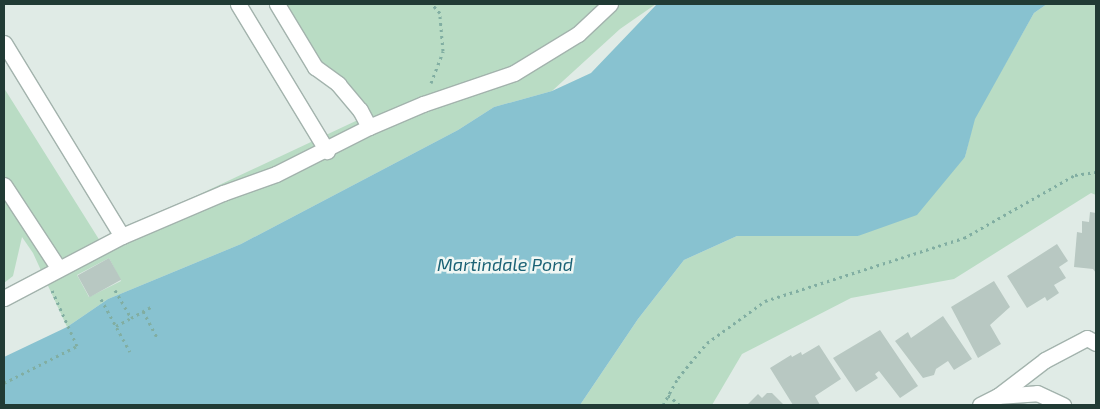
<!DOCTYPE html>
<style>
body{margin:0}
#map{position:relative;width:1100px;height:409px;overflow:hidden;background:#e0ebe6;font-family:"Exo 2",sans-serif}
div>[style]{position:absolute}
.green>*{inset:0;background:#b9dcc4}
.water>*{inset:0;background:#88c2d0}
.building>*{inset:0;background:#b8c8c2;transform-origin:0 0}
.path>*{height:3px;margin-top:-1.5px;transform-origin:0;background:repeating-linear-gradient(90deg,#81aea2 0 2.5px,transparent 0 6.5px)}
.roads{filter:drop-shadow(1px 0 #a3b3ad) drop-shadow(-1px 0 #a3b3ad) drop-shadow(0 1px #a3b3ad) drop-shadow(0 -1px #a3b3ad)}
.minor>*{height:15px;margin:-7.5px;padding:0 7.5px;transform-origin:7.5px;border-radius:7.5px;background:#fff}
span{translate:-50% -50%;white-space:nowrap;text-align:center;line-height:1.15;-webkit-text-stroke:5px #f0f7f4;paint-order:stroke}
.water-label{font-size:18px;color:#1c6376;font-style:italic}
.frame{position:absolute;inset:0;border:5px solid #213b35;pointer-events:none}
</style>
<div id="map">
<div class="green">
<div style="clip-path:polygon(evenodd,283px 4px,656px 4px,620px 29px,552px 91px,494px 107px,458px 130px,241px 244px,108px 299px,67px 327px,33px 253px,22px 237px,13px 276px,4px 283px,4px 88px,100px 241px,360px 119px,283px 4px,109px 258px,121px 281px,89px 297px,77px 275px,109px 258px)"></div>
<div style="clip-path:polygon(1047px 4px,1096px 4px,1096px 195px,1091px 193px,954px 279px,851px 298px,742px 354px,712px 405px,580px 405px,638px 319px,684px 260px,737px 236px,858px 236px,965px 157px,974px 119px,1034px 13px)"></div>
</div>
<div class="water">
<div style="clip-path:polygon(657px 4px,1047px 4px,1034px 13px,975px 119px,965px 157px,917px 215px,858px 236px,737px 236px,684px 260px,638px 319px,580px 405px,4px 405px,4px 357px,67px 327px,108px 299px,241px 244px,458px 130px,494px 107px,552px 91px,591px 73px)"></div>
</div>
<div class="building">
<div style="clip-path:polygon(1090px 212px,1096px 213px,1096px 273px,1093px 269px,1074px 267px,1077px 232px,1082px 233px,1082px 221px,1089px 222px)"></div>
<div style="clip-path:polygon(1057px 244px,1068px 261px,1059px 267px,1066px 278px,1054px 285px,1059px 293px,1047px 301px,1045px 297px,1027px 308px,1007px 276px)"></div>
<div style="left:109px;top:258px;width:25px;height:36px;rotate:61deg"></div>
<div style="clip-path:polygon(994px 281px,1010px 307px,990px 325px,1001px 344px,978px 358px,951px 307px)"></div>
<div style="clip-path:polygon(943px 316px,972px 359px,954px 370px,948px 361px,936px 369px,934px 375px,923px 378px,895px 341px,908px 332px,911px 338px)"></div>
<div style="clip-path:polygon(880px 330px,918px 386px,900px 398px,879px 371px,875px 374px,878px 378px,856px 392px,833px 358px)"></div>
<div style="clip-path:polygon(819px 345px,841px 379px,815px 396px,820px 405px,793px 405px,770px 368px,791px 355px,792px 357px,801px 352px,802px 355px)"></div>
<div style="clip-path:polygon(767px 393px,772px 393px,784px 405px,747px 405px,758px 394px,762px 398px)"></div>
</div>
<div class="path">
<div style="left:431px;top:83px;width:34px;rotate:-69deg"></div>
<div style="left:443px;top:51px;width:38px;rotate:-95deg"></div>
<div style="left:440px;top:13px;width:12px;rotate:-132deg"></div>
<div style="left:115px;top:290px;width:32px;rotate:60deg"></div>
<div style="left:131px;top:318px;width:23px;rotate:-29deg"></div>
<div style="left:101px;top:299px;width:60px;rotate:61.3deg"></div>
<div style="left:143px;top:311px;width:30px;rotate:62deg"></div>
<div style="left:116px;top:326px;width:17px;rotate:-28deg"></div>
<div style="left:4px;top:383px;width:82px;rotate:-26.9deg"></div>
<div style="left:77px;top:346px;width:61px;rotate:-114.1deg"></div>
<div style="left:668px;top:395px;width:16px;rotate:40deg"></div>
<div style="left:663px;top:405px;width:31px;rotate:-61deg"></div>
<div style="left:678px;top:378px;width:45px;rotate:-50.4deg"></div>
<div style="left:707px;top:343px;width:72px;rotate:-35.9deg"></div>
<div style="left:765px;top:301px;width:209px;rotate:-17.6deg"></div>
<div style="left:964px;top:238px;width:128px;rotate:-29.6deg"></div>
<div style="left:1075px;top:175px;width:21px;rotate:-8deg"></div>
</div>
<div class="roads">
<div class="minor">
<div style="left:238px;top:4px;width:172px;rotate:58.8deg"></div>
<div style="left:277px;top:4px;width:74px;rotate:58.9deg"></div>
<div style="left:315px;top:67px;width:29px;rotate:36deg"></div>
<div style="left:338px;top:84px;width:34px;rotate:50deg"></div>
<div style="left:360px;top:110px;width:19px;rotate:62deg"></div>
<div style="left:4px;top:43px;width:226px;rotate:58.6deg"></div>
<div style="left:4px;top:185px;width:100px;rotate:56.8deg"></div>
<div style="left:4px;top:298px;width:133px;rotate:-27.7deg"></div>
<div style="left:122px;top:236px;width:110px;rotate:-23.1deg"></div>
<div style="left:223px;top:193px;width:56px;rotate:-19.7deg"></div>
<div style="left:276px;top:174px;width:104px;rotate:-26.8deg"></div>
<div style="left:369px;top:127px;width:59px;rotate:-23.1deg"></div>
<div style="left:423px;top:104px;width:96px;rotate:-18.8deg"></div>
<div style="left:514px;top:73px;width:75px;rotate:-31.4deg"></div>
<div style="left:578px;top:34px;width:44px;rotate:-43.2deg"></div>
<div style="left:998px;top:396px;width:39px;rotate:-4deg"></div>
<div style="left:1037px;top:393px;width:29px;rotate:25deg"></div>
<div style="left:980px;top:405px;width:20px;rotate:-27deg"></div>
<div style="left:998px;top:396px;width:59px;rotate:-37.5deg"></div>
<div style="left:1045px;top:360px;width:47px;rotate:-27.6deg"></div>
<div style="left:1087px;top:338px;width:10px;rotate:29deg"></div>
</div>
</div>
<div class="water-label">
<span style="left:505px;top:264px">Martindale Pond</span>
</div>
<div class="frame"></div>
</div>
